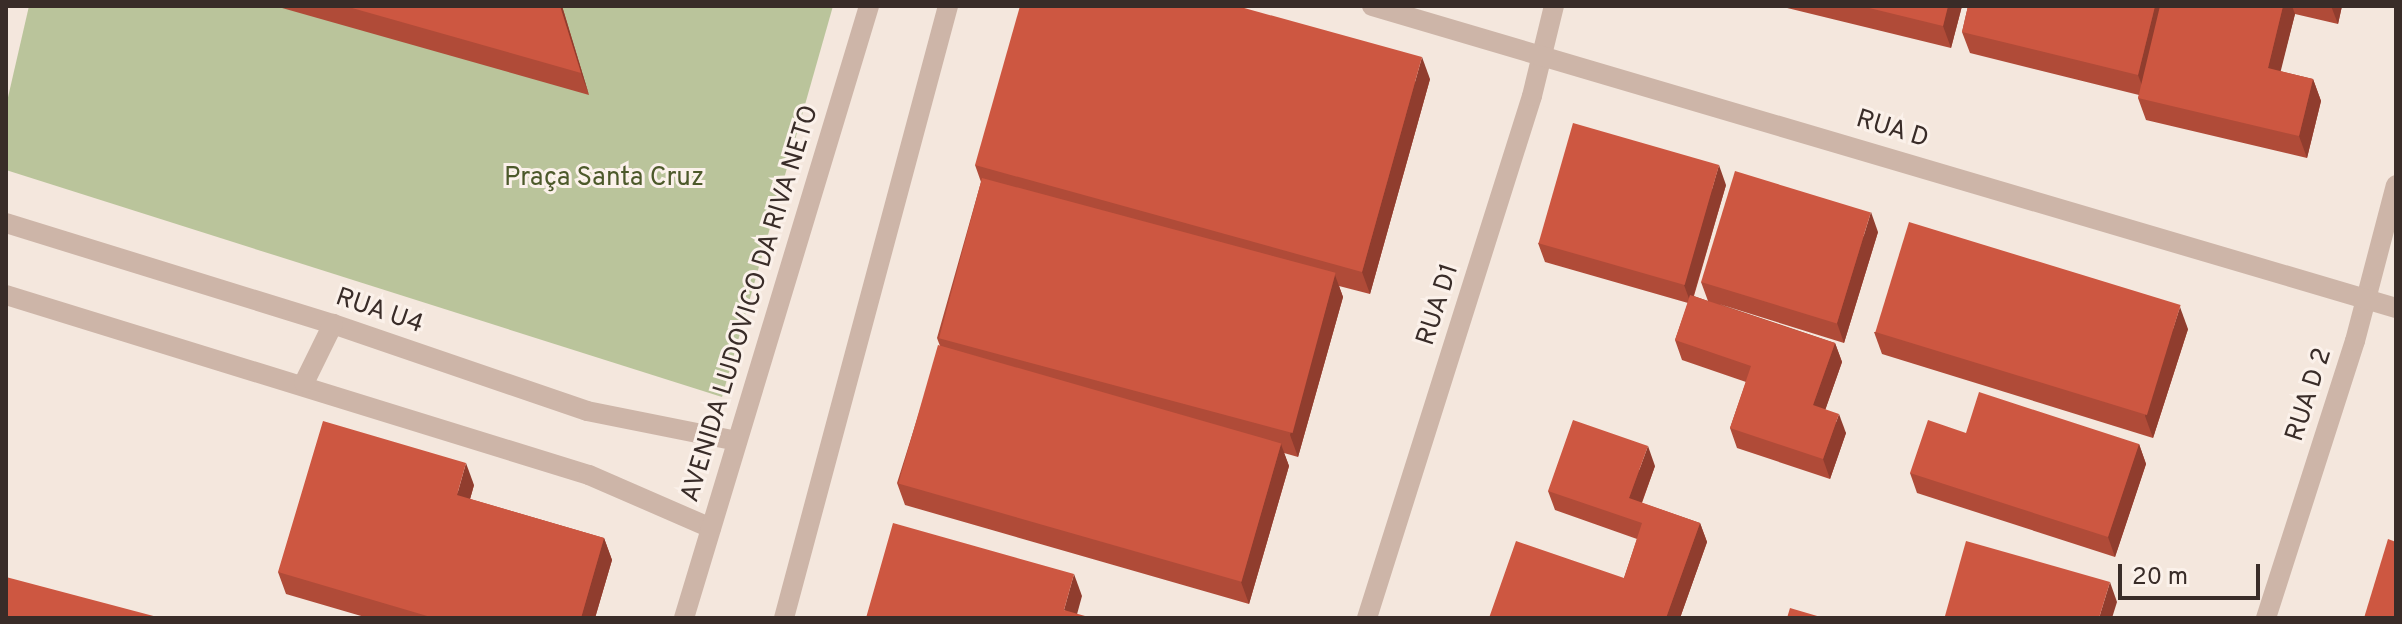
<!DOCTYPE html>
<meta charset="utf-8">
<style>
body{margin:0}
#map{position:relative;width:2402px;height:624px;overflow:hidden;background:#f4e7dd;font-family:Overpass,sans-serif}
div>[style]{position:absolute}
.green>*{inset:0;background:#bac49b}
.pedestrian>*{height:20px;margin:-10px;padding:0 10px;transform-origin:10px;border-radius:10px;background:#cdb5a8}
.minor>*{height:20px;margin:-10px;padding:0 10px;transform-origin:10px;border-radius:10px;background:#cdb5a8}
.tertiary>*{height:20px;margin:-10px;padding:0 10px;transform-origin:10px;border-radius:10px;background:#cdb5a8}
.wall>*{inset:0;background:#b04b38}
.shaded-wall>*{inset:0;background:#903d2e}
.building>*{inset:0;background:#cd5741;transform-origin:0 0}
span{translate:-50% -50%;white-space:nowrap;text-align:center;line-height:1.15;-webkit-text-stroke:6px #fbf1ea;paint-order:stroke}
.street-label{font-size:26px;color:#392c28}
.park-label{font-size:26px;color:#4c592a}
.frame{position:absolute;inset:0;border:8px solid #392c28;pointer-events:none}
.scale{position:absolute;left:2118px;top:564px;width:142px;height:36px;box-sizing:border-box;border:4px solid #392c28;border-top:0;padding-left:10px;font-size:24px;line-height:28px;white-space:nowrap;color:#392c28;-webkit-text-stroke:6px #fbf1ea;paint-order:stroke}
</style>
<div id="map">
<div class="green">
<div style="clip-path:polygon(29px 6px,833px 6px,722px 397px,6px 170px,6px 106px)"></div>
</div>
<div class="pedestrian">
<div style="left:784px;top:618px;width:634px;rotate:-75deg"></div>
</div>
<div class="minor">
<div style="left:6px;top:223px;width:342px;rotate:17.2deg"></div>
<div style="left:333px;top:324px;width:268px;rotate:18.9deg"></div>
<div style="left:587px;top:411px;width:153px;rotate:11.3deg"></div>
<div style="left:6px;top:295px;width:610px;rotate:17.16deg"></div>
<div style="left:589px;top:475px;width:133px;rotate:23.5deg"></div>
<div style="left:304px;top:383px;width:66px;rotate:-63.8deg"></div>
<div style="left:1367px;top:618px;width:547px;rotate:-72.46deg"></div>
<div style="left:1532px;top:96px;width:93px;rotate:-76.3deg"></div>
<div style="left:2266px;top:618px;width:291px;rotate:-72.2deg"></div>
<div style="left:2355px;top:341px;width:161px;rotate:-75.3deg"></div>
</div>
<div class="tertiary">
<div style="left:1372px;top:6px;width:1068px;rotate:16.43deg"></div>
<div style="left:684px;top:618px;width:639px;rotate:-73.18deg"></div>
</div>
<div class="wall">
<div style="clip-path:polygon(275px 6px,562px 6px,589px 95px)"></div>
<div style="clip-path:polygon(1779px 6px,1962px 6px,1951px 48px)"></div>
<div style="clip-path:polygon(1968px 6px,2342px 6px,2338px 24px,2295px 14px,2280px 71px,2313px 79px,2321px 101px,2307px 158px,2146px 120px,2138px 98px,2139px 95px,1970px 53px,1962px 32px)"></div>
<div style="clip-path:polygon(1430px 79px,1370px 294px,1339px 286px,1343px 297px,1298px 457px,1284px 453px,1289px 466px,1249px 604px,905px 505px,897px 483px,940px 346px,937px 338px,981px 182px,975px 165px)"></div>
<div style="clip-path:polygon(1726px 185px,1694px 296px,1708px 301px,1701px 282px,1878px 232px,1844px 343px,1719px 304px,1835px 343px,1842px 362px,1825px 410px,1846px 433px,1830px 479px,1737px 448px,1730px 428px,1746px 382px,1682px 360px,1675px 340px,1688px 303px,1545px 262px,1538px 243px)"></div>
<div style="clip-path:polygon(2188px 329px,2153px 438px,1882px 354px,1874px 332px)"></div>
<div style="clip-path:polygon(2139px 444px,2146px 464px,2115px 557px,1917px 493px,1910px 473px)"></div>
<div style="clip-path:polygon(1655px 466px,1642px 503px,1700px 523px,1707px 542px,1680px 618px,1489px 618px,1624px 578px,1637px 539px,1555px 510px,1548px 491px)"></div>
<div style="clip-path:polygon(474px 485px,470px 499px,604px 538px,612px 560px,595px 618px,368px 618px,286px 594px,278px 572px)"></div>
</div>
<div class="shaded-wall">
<div style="clip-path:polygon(560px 6px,562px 6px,589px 95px,581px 73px)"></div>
<div style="clip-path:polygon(1948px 6px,1962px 6px,1951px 48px,1943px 26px)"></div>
<div style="clip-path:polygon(2155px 6px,2169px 6px,2146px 96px,2138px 75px)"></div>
<div style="clip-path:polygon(2283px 6px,2292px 6px,2295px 14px,2276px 90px,2268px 68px)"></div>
<div style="clip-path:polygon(2331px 6px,2342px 6px,2338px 24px)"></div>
<div style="clip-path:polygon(1422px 57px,1430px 79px,1370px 294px,1362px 272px)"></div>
<div style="clip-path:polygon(2313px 79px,2321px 101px,2307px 158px,2299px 136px)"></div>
<div style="clip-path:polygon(1719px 165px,1726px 185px,1691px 304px,1684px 285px)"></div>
<div style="clip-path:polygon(1871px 212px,1878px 232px,1844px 343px,1837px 323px)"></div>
<div style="clip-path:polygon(1335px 275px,1343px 297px,1298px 457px,1290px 435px)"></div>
<div style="clip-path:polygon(2180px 307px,2188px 329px,2153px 438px,2145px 416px)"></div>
<div style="clip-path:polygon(1835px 343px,1842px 362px,1820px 425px,1813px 405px)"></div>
<div style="clip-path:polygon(1839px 414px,1846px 433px,1830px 479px,1823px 459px)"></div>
<div style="clip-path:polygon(1281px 444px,1289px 466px,1249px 604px,1241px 582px)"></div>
<div style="clip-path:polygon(2139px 444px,2146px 464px,2115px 557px,2108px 537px)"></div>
<div style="clip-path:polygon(1648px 446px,1655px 466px,1636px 518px,1629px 498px)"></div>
<div style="clip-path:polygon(466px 463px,474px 485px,465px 517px,457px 495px)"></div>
<div style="clip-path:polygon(1700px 523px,1707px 542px,1680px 618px,1666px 618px)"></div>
<div style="clip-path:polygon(604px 538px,612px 560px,595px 618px,581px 618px)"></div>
<div style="clip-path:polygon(1074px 574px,1082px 596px,1076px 618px,1064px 610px)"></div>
<div style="clip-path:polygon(2110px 582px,2117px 602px,2112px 618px,2099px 618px)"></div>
</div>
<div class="building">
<div style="clip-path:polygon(345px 6px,560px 6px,581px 73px)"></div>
<div style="clip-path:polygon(1020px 6px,1237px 6px,1422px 57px,1362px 272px,975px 165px)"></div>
<div style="clip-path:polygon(1861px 6px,1948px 6px,1943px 26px)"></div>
<div style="clip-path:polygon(1968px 6px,2155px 6px,2138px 75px,1962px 32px)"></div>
<div style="clip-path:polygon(2160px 6px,2283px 6px,2268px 68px,2313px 79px,2299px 136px,2138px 98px)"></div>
<div style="left:1573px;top:123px;width:152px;height:125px;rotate:16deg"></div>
<div style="left:1735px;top:171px;width:142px;height:116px;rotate:17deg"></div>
<div style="left:982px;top:178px;width:366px;height:166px;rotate:15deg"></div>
<div style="left:1909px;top:222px;width:284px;height:115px;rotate:17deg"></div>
<div style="clip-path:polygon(1690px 295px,1835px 343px,1813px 405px,1839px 414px,1823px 459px,1730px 428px,1751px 366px,1675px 340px)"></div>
<div style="left:938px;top:345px;width:357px;height:144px;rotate:16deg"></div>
<div style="clip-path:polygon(1979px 392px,2139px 444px,2108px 537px,1910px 473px,1928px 420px,1966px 433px)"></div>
<div style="clip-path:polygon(1573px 420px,1648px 446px,1629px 498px,1700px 523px,1666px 618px,1489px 618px,1516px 541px,1624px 578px,1642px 523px,1548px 491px)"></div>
<div style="clip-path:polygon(323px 421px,466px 463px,457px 495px,604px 538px,581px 618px,434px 618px,278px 572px)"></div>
<div style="clip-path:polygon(893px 523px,1074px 574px,1064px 610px,1092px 618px,866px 618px)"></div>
<div style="clip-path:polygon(2388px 539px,2396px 542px,2396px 618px,2364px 618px)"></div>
<div style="clip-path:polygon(1966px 541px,2110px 582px,2099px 618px,1950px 618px,1945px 616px)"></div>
<div style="clip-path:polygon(6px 577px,161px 618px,6px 618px)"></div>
<div style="clip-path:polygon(1790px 608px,1824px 618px,1787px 618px)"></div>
</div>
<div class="street-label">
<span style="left:1892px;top:130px;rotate:17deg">RUA D</span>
<span style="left:751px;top:304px;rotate:-73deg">AVENIDA LUDOVICO DA RIVA NETO</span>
<span style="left:1439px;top:305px;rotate:-72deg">RUA D1</span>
<span style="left:379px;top:312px;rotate:19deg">RUA U4</span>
<span style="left:2310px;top:395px;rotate:-72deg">RUA D 2</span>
</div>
<div class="park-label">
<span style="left:604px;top:179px">Praça Santa Cruz</span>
</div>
<div class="frame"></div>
<div class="scale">20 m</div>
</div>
